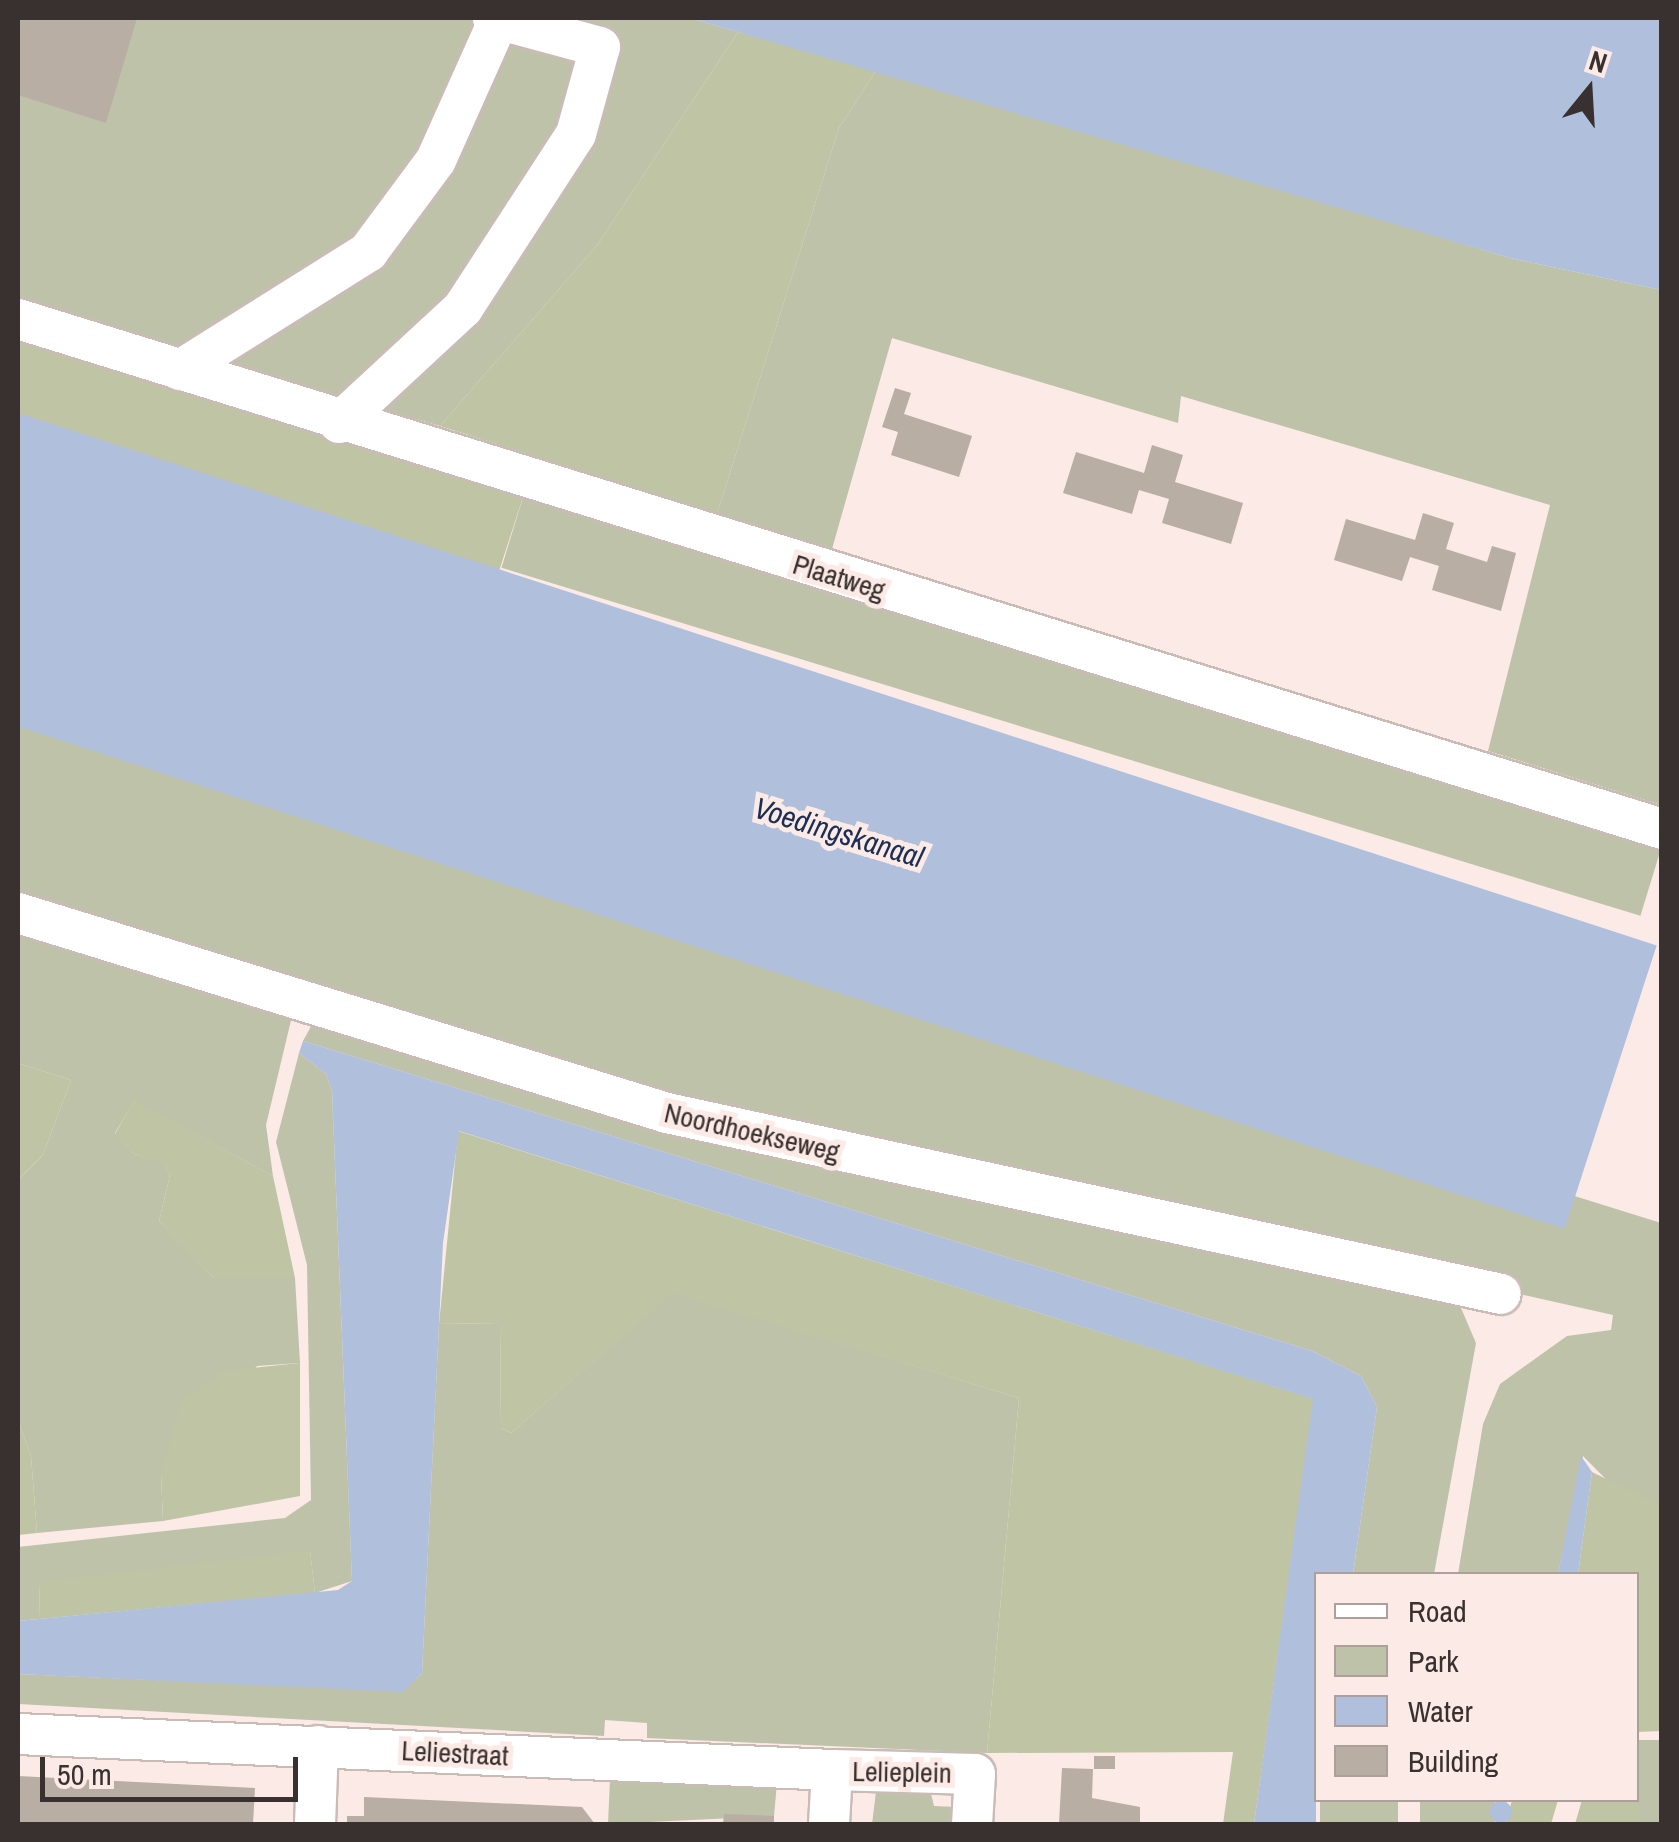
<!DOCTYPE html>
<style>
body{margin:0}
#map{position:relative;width:1679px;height:1842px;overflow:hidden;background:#fbeae5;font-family:"Archivo Narrow",sans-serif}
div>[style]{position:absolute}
.green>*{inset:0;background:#bec2a9;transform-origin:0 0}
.forest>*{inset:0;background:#bfc4a4;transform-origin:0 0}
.water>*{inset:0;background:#afbfdc;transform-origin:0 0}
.round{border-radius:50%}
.building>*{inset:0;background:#b8aea3;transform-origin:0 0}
.roads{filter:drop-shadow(2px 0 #cbbbb6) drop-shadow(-2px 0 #cbbbb6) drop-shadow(0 2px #cbbbb6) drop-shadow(0 -2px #cbbbb6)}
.minor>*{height:40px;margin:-20px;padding:0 20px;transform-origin:20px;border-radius:20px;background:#fff}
span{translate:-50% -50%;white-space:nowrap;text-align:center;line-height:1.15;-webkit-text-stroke:10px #fbeae5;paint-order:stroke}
.street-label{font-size:28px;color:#38312f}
.water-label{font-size:30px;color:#1b2f55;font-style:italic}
.frame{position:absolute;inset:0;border:20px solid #38312f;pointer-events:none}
.legend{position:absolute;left:1314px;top:1572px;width:325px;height:230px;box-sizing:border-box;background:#fbeae5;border:2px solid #ada09c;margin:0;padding:12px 18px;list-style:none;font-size:30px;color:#38312f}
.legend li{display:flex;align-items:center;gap:20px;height:50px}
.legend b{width:50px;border:2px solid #ada09c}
.north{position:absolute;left:1539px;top:40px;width:100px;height:100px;-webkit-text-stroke:8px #fbeae5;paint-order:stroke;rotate:18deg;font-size:28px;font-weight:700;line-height:40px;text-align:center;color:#38312f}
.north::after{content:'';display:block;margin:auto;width:35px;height:45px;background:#38312f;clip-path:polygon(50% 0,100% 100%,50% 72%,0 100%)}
.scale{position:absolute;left:40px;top:1757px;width:258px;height:45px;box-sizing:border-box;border:5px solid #38312f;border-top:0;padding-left:12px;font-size:30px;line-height:35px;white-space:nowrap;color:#38312f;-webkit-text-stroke:8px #fbeae5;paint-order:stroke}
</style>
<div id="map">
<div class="green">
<div style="clip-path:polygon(18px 18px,690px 18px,738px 32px,598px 244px,440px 426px,18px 303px)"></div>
<div style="clip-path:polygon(877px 69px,1510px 258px,1661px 290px,1661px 805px,1488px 751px,1550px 505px,1181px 396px,1178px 423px,892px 338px,832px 549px,717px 514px,839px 128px)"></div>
<div style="left:524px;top:494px;width:1191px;height:77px;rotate:17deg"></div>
<div style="clip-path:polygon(18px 711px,1661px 1223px,1661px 1535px,1583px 1456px,1558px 1574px,1458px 1574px,1483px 1424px,1500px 1384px,1567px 1336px,1611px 1330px,1613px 1315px,697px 1110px,18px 900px)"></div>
<div style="clip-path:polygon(18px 922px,293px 1012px,266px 1125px,273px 1176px,134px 1101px,115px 1133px,134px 1154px,163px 1162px,170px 1175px,159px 1221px,214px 1278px,295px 1278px,300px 1363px,257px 1366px,161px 1474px,163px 1521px,37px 1533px,31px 1456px,18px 1420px,18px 1180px,43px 1155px,71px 1080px,18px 1063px)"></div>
<div style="clip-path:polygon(315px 1019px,1458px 1301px,1476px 1343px,1434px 1574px,1353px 1574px,1377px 1407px,1361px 1376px,1312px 1351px,303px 1041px)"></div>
<div style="clip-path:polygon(299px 1053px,326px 1074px,332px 1091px,352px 1581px,315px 1593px,310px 1551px,40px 1583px,39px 1619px,18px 1621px,18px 1547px,285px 1518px,311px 1500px,307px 1265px,276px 1142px)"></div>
<div style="clip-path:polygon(673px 1292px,1019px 1398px,987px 1753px,647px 1738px,647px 1723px,605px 1720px,604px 1736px,18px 1704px,18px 1674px,403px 1691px,422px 1673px,439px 1324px,500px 1323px,501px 1428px,511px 1433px)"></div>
<div style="left:1661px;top:1740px;width:84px;height:23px;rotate:90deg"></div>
<div style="clip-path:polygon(610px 1779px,777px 1783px,774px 1816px,608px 1824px)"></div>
<div style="clip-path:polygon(876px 1792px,931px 1794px,934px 1806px,955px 1807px,955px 1824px,872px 1824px)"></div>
<div style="left:1320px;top:1800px;width:78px;height:24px"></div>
<div style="left:1420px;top:1800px;width:75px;height:24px"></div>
</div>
<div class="forest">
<div style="clip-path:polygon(738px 32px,877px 69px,839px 128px,717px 514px,440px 426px,598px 244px)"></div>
<div style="left:18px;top:333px;width:531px;height:80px;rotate:18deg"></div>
<div style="clip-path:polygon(18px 1063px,71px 1080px,43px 1155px,18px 1180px)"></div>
<div style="clip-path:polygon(134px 1100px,273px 1176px,295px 1278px,214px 1278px,188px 1252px,159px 1221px,170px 1175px,163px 1163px,134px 1154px,115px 1134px)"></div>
<div style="clip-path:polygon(458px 1131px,1314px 1399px,1254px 1824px,1223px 1824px,1233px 1752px,987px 1753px,1019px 1398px,673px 1293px,511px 1433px,501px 1428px,500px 1323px,439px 1324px)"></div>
<div style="clip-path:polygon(300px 1363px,300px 1496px,163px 1521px,161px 1474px,182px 1400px,224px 1371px)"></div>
<div style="clip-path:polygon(18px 1420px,31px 1456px,37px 1533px,18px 1535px)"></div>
<div style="clip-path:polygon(1592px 1472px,1661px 1506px,1661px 1731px,1637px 1732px,1636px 1574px,1578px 1574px)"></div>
<div style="clip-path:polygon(310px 1550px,315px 1593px,39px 1619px,40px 1582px)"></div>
<div style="clip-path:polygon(1638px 1741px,1640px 1824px,1575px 1824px,1582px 1800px,1636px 1800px)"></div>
<div style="clip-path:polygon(1512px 1800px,1558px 1800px,1551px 1824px,1506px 1824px)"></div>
</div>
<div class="water">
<div style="clip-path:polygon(690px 18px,1661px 18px,1661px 290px,1510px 258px)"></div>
<div style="left:18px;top:413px;width:1723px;height:298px;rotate:18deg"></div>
<div style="clip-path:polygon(303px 1041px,1312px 1351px,1361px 1376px,1377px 1407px,1353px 1574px,1316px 1574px,1316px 1824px,1254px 1824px,1313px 1399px,459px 1131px,443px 1243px,422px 1673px,403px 1692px,18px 1674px,18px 1621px,338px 1590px,352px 1581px,332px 1091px,326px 1074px,299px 1053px)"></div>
<div style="clip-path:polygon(1581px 1456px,1592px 1472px,1578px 1574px,1558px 1574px)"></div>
<div class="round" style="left:1490px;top:1801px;width:22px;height:22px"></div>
</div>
<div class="building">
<div style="clip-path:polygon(18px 18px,137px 18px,106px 123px,18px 95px)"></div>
<div style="clip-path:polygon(895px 388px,911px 393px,904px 414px,972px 436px,959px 477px,891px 455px,898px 432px,882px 427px)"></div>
<div style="clip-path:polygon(1152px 445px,1183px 455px,1175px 482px,1243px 503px,1231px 544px,1162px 523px,1169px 499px,1139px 490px,1132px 514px,1063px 493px,1076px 452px,1144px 473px)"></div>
<div style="clip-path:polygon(1423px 513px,1454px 523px,1446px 549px,1487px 562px,1492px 546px,1516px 553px,1501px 611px,1432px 590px,1439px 566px,1410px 557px,1402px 581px,1334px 560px,1346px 519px,1415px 540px)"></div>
<div style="left:1094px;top:1756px;width:21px;height:13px"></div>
<div style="clip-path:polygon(1062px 1768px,1093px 1769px,1092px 1798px,1140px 1807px,1140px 1824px,1059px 1824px)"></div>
<div style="clip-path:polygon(18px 1776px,255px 1788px,253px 1824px,18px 1824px)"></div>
<div style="clip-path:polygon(364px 1797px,582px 1807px,595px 1824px,347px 1824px,347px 1816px,364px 1816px)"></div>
<div style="clip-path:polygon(724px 1814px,774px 1816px,774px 1824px,723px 1824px)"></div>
</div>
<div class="roads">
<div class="minor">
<div style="left:18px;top:319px;width:1721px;rotate:17.23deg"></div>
<div style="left:180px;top:370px;width:222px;rotate:-32.1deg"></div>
<div style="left:368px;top:252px;width:114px;rotate:-53.5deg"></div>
<div style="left:436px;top:160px;width:154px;rotate:-65.9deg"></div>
<div style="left:339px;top:423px;width:169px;rotate:-42.8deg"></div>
<div style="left:463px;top:308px;width:207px;rotate:-57deg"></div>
<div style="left:576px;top:134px;width:90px;rotate:-74.6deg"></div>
<div style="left:600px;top:47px;width:111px;rotate:-164.8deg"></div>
<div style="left:18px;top:913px;width:679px;rotate:17.13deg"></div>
<div style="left:667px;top:1113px;width:853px;rotate:12.24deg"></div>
<div style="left:18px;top:1734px;width:815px;rotate:2.53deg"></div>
<div style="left:315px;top:1824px;width:78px;rotate:-87.8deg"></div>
<div style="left:829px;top:1824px;width:54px;rotate:-86.8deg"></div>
<div style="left:832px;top:1770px;width:143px;rotate:1.6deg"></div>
<div style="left:975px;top:1774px;width:50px;rotate:93.4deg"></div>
</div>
</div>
<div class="street-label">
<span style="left:839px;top:577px;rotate:17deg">Plaatweg</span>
<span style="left:752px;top:1132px;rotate:13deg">Noordhoekseweg</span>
<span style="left:455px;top:1753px;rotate:3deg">Leliestraat</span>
<span style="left:902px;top:1772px;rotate:1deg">Lelieplein</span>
</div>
<div class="water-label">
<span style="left:839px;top:832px;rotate:17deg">Voedingskanaal</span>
</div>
<div class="frame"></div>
<ul class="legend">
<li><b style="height:12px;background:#fff"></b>Road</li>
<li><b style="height:28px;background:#bec2a9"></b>Park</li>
<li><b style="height:28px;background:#afbfdc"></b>Water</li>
<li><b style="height:28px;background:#b8aea3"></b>Building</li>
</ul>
<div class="north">N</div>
<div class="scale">50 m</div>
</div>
